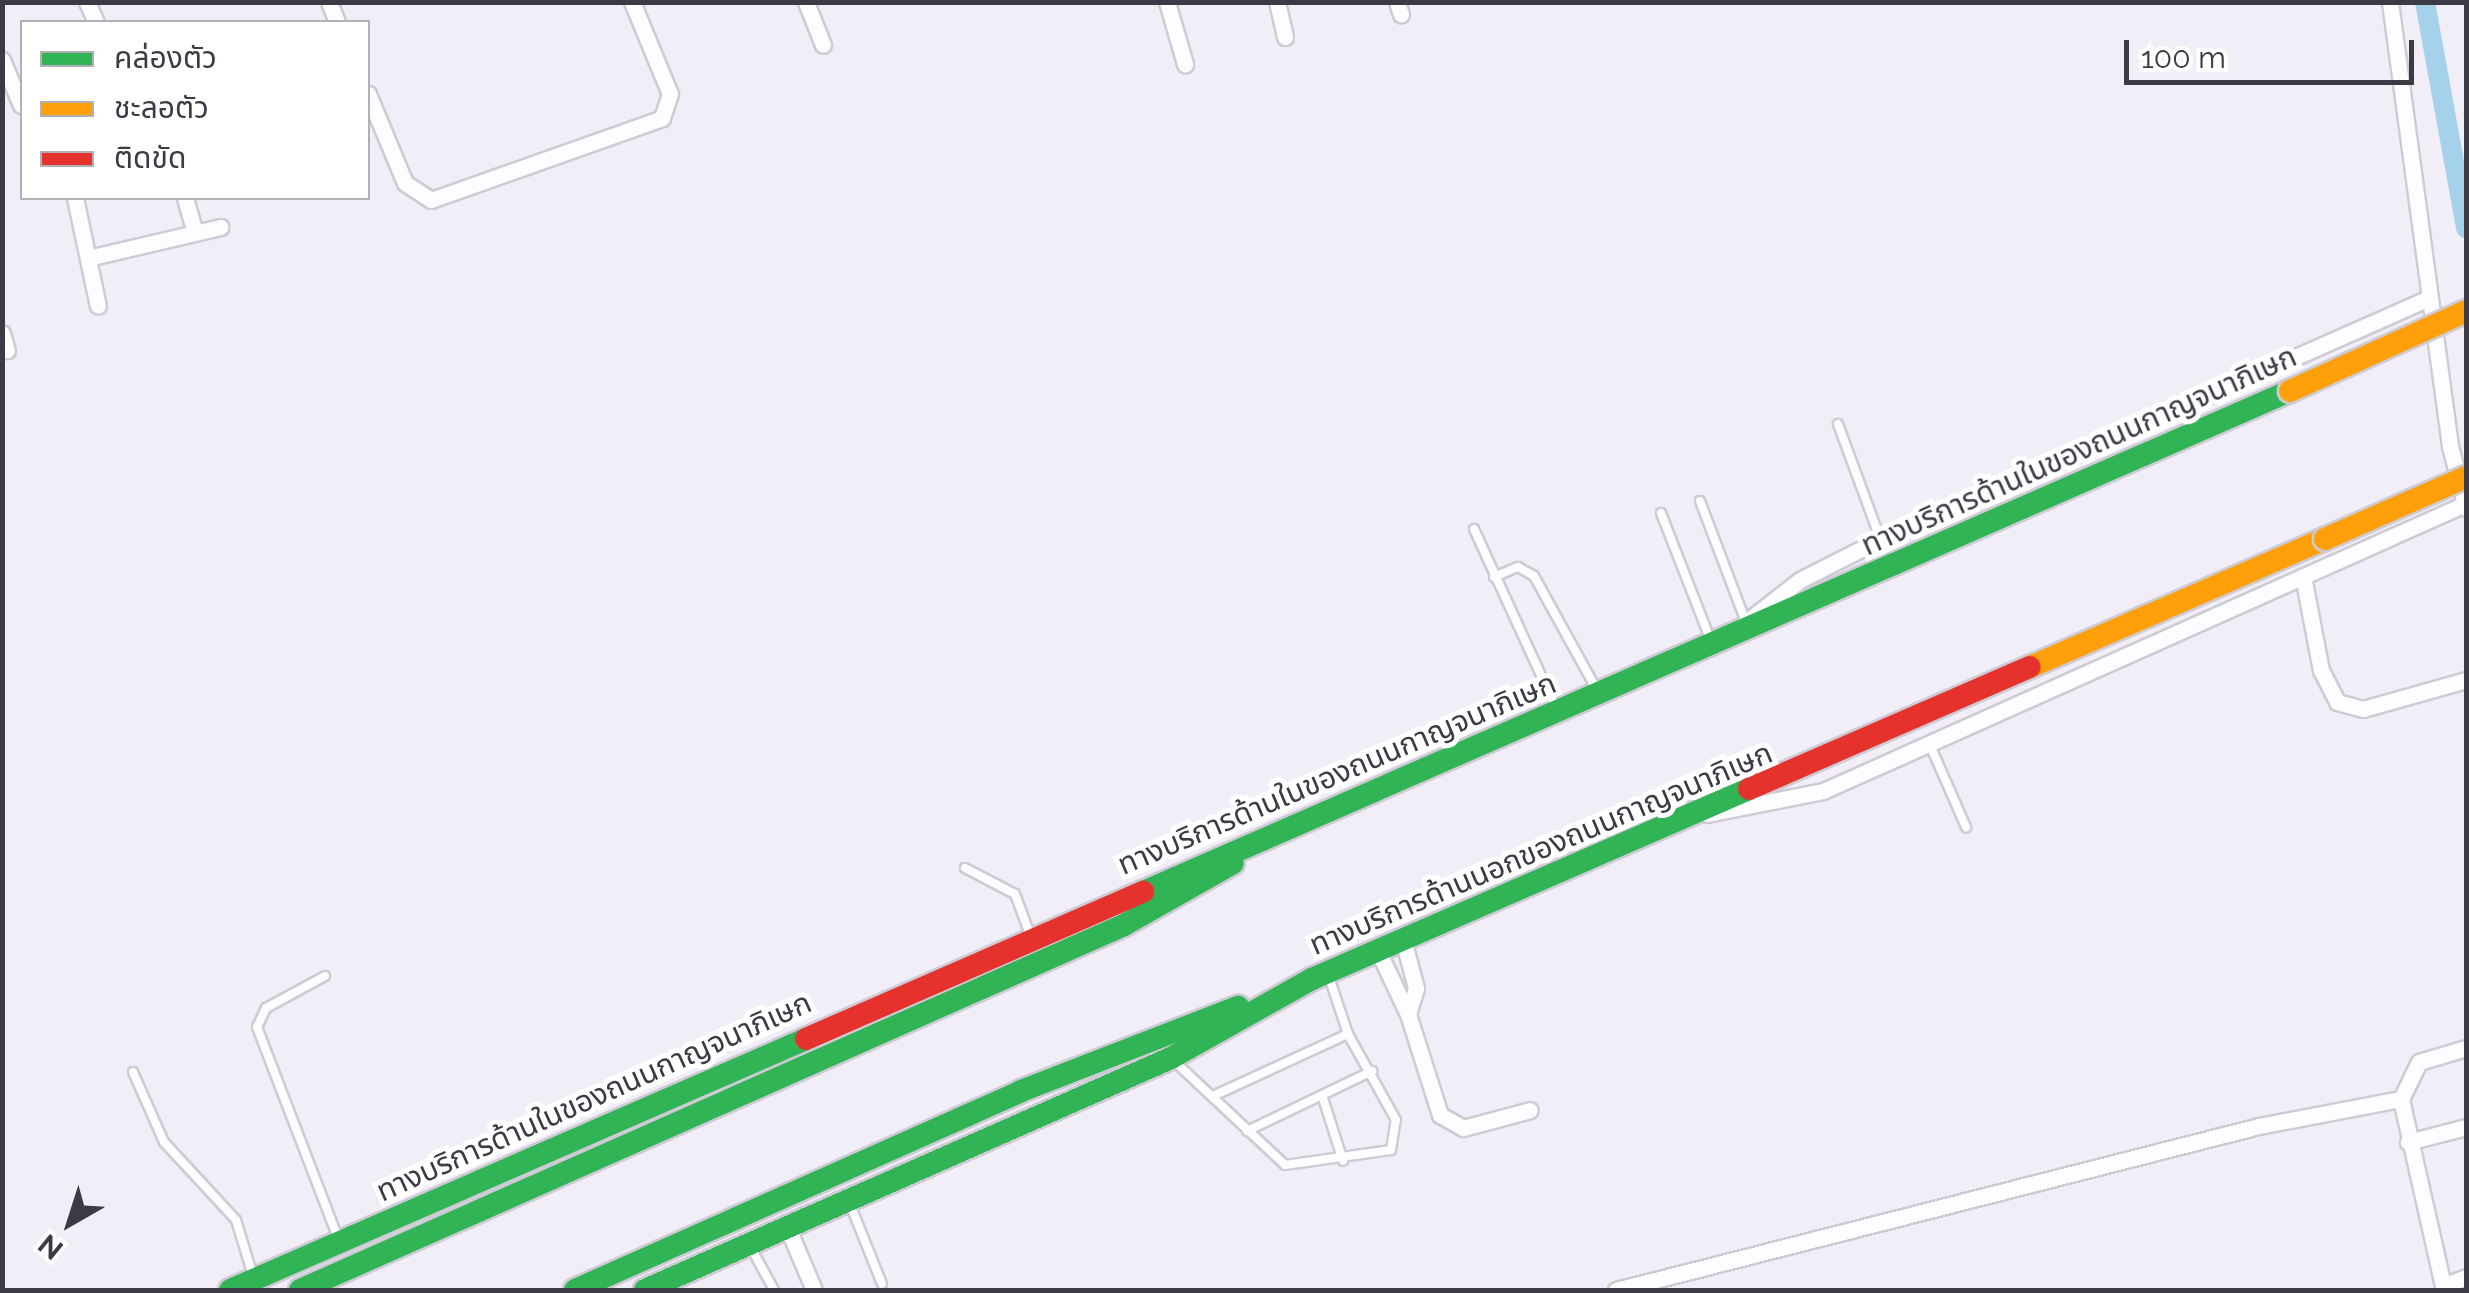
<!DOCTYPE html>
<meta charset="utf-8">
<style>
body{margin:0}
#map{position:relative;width:2469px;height:1293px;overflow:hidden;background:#f1eef8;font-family:Raleway,"Noto Sans Thai",sans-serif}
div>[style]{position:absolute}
.canal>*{height:20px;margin:-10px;padding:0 10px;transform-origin:10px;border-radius:10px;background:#a3d2ea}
.roads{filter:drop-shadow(2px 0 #cecbd5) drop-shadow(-2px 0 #cecbd5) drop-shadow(0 2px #cecbd5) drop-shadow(0 -2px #cecbd5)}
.lane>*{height:8px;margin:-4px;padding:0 4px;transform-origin:4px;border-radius:4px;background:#fdfcfe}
.street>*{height:15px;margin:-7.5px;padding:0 7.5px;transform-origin:7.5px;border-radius:7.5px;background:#fdfcfe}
.fast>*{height:22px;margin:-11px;padding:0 11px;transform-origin:11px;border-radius:11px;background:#30b455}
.slow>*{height:22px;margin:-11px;padding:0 11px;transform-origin:11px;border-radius:11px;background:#ff9f0a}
.jam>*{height:22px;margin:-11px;padding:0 11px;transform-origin:11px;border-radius:11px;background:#e5322d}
.bridges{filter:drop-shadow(2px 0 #cecbd5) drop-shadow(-2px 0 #cecbd5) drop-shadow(0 2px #cecbd5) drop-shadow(0 -2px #cecbd5)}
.slow-bridge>*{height:22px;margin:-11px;padding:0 11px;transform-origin:11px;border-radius:11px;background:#ff9f0a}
span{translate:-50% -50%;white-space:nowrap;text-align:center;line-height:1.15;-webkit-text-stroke:10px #fff;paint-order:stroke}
.street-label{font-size:30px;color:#3d3945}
.frame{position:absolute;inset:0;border:5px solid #3d3945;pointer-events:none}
.legend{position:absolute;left:20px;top:20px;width:350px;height:180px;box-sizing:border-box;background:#fff;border:2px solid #b1b0b5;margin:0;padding:12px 18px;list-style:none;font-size:30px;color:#3d3945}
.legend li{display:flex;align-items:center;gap:20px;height:50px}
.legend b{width:50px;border:2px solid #b1b0b5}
.north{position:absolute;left:20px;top:1173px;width:100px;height:100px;-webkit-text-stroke:8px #fff;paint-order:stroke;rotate:219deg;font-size:28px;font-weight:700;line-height:40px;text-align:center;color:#3d3945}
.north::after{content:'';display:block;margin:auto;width:35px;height:45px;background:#3d3945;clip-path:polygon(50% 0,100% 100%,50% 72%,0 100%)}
.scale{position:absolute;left:2124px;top:40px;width:290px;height:45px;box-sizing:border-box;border:5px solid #3d3945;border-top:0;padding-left:12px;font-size:30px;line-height:35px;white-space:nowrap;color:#3d3945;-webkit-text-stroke:8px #fff;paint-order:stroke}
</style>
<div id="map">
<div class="canal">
<div style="left:2425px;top:2px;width:230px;rotate:79.7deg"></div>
</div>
<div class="roads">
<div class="lane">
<div style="left:1838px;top:424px;width:125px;rotate:69.8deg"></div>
<div style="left:1700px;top:501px;width:129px;rotate:69.2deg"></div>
<div style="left:1661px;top:513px;width:137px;rotate:68.7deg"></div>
<div style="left:1474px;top:529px;width:197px;rotate:65.4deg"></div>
<div style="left:1494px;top:577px;width:26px;rotate:-23deg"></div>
<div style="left:1518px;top:567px;width:18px;rotate:29deg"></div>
<div style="left:1534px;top:576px;width:130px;rotate:61.1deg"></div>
<div style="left:1930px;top:745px;width:90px;rotate:66.3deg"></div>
<div style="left:965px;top:868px;width:56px;rotate:27.5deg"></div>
<div style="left:1015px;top:894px;width:46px;rotate:69.6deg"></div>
<div style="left:325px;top:976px;width:67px;rotate:151.5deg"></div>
<div style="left:266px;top:1008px;width:21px;rotate:115deg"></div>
<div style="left:257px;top:1027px;width:226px;rotate:69deg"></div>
<div style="left:1174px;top:1061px;width:152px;rotate:43.1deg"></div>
<div style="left:1285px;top:1165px;width:107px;rotate:-8.1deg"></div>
<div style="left:1391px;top:1150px;width:30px;rotate:-81deg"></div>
<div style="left:1396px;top:1120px;width:98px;rotate:-119.2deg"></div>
<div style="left:1348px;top:1034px;width:60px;rotate:-108.4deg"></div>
<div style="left:133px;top:1072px;width:77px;rotate:66.1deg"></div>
<div style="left:164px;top:1142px;width:106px;rotate:47.3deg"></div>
<div style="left:236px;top:1220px;width:59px;rotate:73.1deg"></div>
<div style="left:1322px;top:1095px;width:69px;rotate:72.3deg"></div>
<div style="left:1213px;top:1096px;width:149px;rotate:-24.7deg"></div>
<div style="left:1247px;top:1131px;width:139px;rotate:-25.6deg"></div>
<div style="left:850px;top:1204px;width:86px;rotate:68.2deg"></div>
<div style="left:750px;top:1246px;width:50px;rotate:61.4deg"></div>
</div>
<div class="street">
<div style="left:87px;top:2px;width:22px;rotate:66deg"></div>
<div style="left:329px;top:2px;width:22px;rotate:68deg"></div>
<div style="left:806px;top:2px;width:46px;rotate:68.4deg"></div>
<div style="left:1167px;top:2px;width:65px;rotate:73.8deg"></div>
<div style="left:1277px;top:2px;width:36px;rotate:77deg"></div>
<div style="left:1397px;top:2px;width:13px;rotate:72deg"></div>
<div style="left:2390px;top:2px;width:448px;rotate:82.3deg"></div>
<div style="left:2450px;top:446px;width:64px;rotate:75.5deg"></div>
<div style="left:2px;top:60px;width:49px;rotate:67.1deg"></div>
<div style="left:368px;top:94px;width:96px;rotate:67.4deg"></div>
<div style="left:405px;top:183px;width:31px;rotate:33deg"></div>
<div style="left:431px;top:200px;width:245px;rotate:-19.5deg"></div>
<div style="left:662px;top:118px;width:25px;rotate:-72deg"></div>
<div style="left:670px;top:94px;width:100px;rotate:-112.4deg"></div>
<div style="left:75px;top:198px;width:110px;rotate:78deg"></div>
<div style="left:185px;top:198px;width:36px;rotate:74deg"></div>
<div style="left:88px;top:258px;width:136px;rotate:-13.2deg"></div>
<div style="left:2px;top:333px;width:18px;rotate:74deg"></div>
<div style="left:2303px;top:576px;width:96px;rotate:79.2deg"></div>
<div style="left:2321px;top:670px;width:36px;rotate:63deg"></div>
<div style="left:2337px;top:702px;width:27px;rotate:15deg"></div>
<div style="left:2363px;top:709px;width:107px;rotate:-15.7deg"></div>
<div style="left:1745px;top:623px;width:70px;rotate:-38deg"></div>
<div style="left:1800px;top:580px;width:64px;rotate:-27deg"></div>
<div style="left:1857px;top:551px;width:625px;rotate:-23.86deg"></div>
<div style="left:1707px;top:814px;width:118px;rotate:-11.2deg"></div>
<div style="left:1823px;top:791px;width:703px;rotate:-24.09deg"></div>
<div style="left:1404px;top:943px;width:47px;rotate:75.1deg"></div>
<div style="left:1416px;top:988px;width:27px;rotate:107deg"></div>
<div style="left:1379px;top:953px;width:68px;rotate:64.6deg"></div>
<div style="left:1408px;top:1014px;width:106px;rotate:72.4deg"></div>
<div style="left:1440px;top:1115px;width:26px;rotate:29deg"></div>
<div style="left:1463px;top:1128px;width:69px;rotate:-15deg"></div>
<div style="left:2408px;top:1142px;width:60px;rotate:-14.5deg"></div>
<div style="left:787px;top:1226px;width:69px;rotate:67.1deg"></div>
<div style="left:2443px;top:1286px;width:25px;rotate:-21deg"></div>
<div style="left:1616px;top:1290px;width:664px;rotate:-14.31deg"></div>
<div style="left:2259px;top:1126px;width:145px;rotate:-10.8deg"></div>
<div style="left:2444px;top:1290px;width:196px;rotate:-102.7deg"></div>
<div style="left:2401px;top:1099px;width:41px;rotate:-64.1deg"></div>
<div style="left:2419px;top:1062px;width:49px;rotate:-16.6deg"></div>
</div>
<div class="fast">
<div style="left:1143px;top:892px;width:1252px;rotate:-23.6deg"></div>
<div style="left:230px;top:1290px;width:628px;rotate:-23.55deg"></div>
<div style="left:300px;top:1290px;width:901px;rotate:-23.89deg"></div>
<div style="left:1124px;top:925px;width:125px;rotate:-29.6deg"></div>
<div style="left:575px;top:1290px;width:488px;rotate:-24deg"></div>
<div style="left:1021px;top:1091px;width:233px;rotate:-21.2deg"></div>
<div style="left:645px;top:1290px;width:575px;rotate:-23.8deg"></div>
<div style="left:1171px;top:1058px;width:162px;rotate:-29.3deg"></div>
<div style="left:1312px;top:979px;width:477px;rotate:-23.5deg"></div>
</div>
<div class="slow">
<div style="left:2030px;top:667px;width:322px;rotate:-23.5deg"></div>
</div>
<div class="jam">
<div style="left:1749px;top:789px;width:306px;rotate:-23.5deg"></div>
<div style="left:806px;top:1039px;width:368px;rotate:-23.6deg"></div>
</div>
</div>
<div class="bridges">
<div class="slow-bridge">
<div style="left:2290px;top:391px;width:193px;rotate:-24.4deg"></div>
<div style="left:2325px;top:539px;width:154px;rotate:-23.7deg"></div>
</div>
</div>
<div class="street-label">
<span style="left:2079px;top:451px;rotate:-24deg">ทางบริการด้านในของถนนกาญจนาภิเษก</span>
<span style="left:1337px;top:774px;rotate:-23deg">ทางบริการด้านในของถนนกาญจนาภิเษก</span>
<span style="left:1541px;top:849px;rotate:-23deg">ทางบริการด้านนอกของถนนกาญจนาภิเษก</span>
<span style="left:594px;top:1097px;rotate:-24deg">ทางบริการด้านในของถนนกาญจนาภิเษก</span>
</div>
<div class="frame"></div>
<ul class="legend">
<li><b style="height:12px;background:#30b455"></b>คล่องตัว</li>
<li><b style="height:12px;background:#ff9f0a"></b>ชะลอตัว</li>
<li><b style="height:12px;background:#e5322d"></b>ติดขัด</li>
</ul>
<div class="north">N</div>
<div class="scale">100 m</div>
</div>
